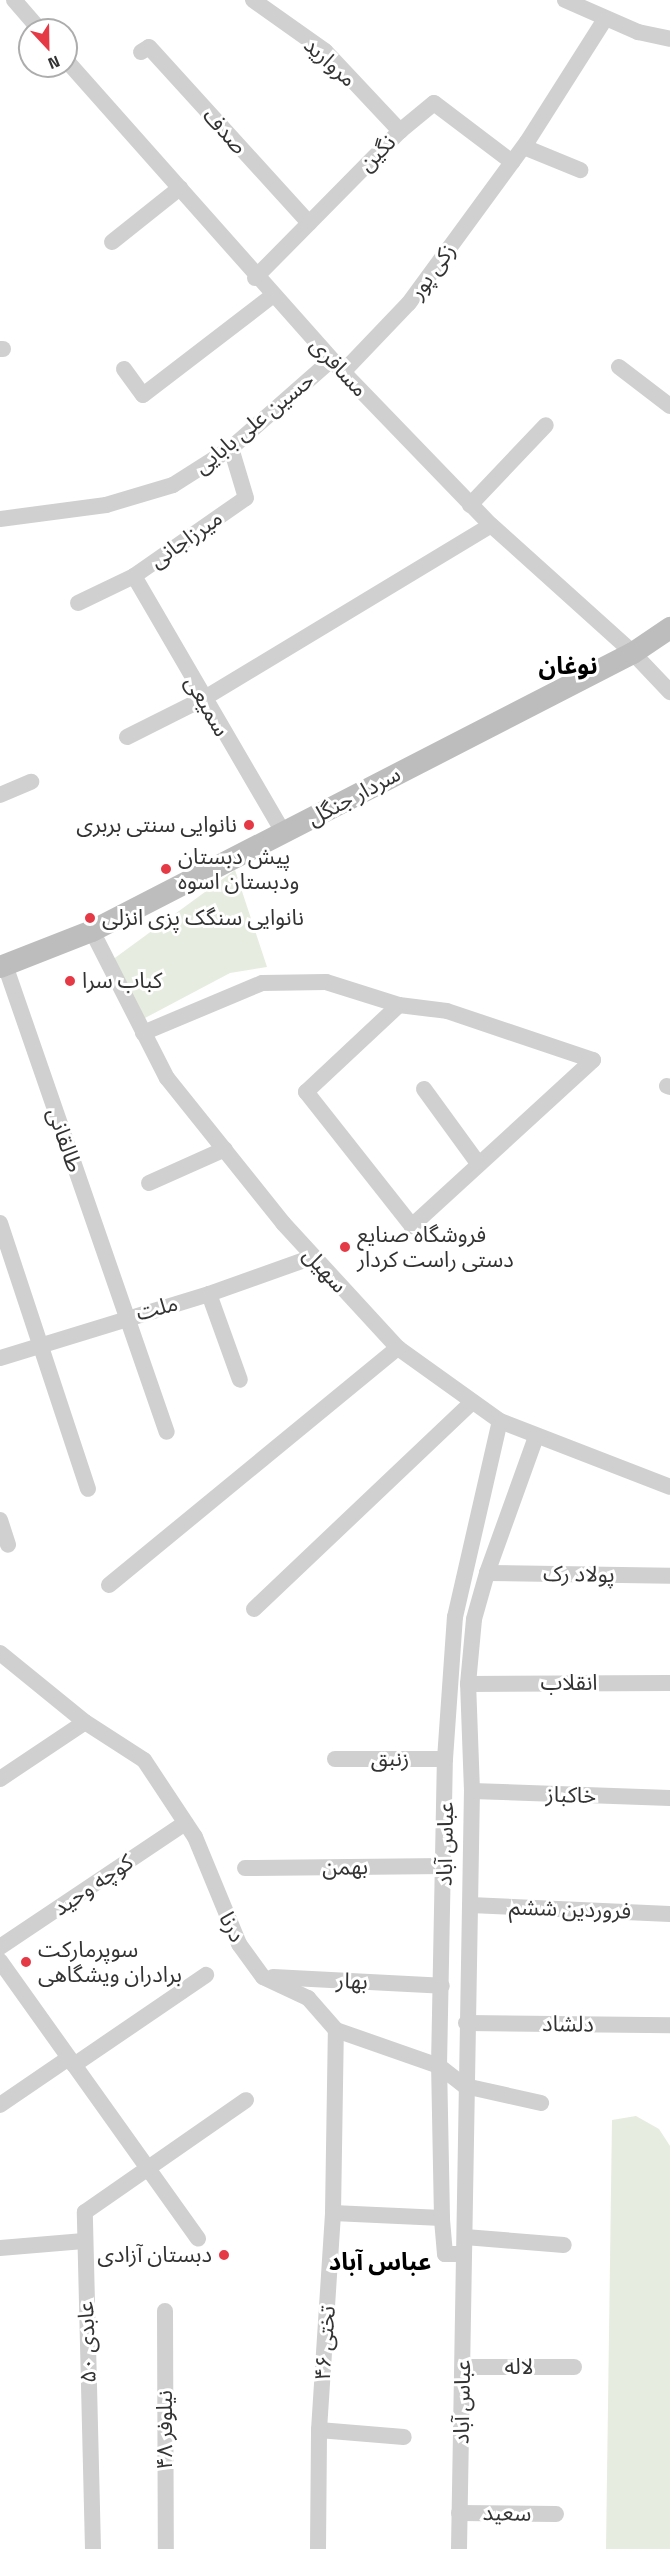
<!DOCTYPE html>
<meta charset="utf-8">
<style>
body{margin:0}
#map{position:relative;width:670px;height:2549px;overflow:hidden;background:#fff;font-family:"Titillium Web","Noto Sans Arabic",sans-serif}
div>[style]{position:absolute}
.green>*{inset:0;background:#e6ecdf}
.street>*{height:16px;margin:-8px;padding:0 8px;transform-origin:8px;border-radius:8px;background:#d0d0d0}
.secondary>*{height:22px;margin:-11px;padding:0 11px;transform-origin:11px;border-radius:11px;background:#bdbdbd}
.dots>*{width:16px;height:16px;translate:-50% -50%;box-sizing:border-box;border:3px solid #fff;border-radius:50%}
span{translate:-50% -50%;white-space:nowrap;text-align:center;line-height:1.15;-webkit-text-stroke:6px #fff;paint-order:stroke}
.street-label{font-size:22px;color:#333}
.poi-label{font-size:22px;color:#333}
.right{translate:-100% -50%;text-align:right}
.left{translate:0 -50%;text-align:left}
.neighbourhood-label{font-size:24px;color:#000;font-weight:700}
.north{position:absolute;left:18px;top:18px;width:60px;height:60px;box-sizing:border-box;background:#fff;border:2px solid #adadad;border-radius:50%;rotate:158deg;font-size:16px;font-weight:700;line-height:24px;text-align:center;color:#333}
.north::after{content:'';display:block;margin:auto;width:21px;height:27px;background:#e63946;clip-path:polygon(50% 0,100% 100%,50% 72%,0 100%)}
</style>
<div id="map">
<div class="green">
<div style="clip-path:polygon(235px 870px,267px 967px,230px 973px,145px 1018px,108px 963px)"></div>
<div style="clip-path:polygon(636px 2116px,659px 2129px,670px 2146px,670px 2549px,606px 2549px,612px 2120px)"></div>
</div>
<div class="street">
<div style="left:14px;top:0;width:40px;rotate:49deg"></div>
<div style="left:253px;top:0;width:88px;rotate:35.3deg"></div>
<div style="left:325px;top:51px;width:110px;rotate:46.8deg"></div>
<div style="left:565px;top:0;width:80px;rotate:23.7deg"></div>
<div style="left:638px;top:32px;width:33px;rotate:12deg"></div>
<div style="left:141px;top:52px;width:9px;rotate:-32deg"></div>
<div style="left:149px;top:47px;width:238px;rotate:47.7deg"></div>
<div style="left:66px;top:60px;width:417px;rotate:48.4deg"></div>
<div style="left:343px;top:372px;width:213px;rotate:46deg"></div>
<div style="left:491px;top:525px;width:191px;rotate:42deg"></div>
<div style="left:633px;top:653px;width:54px;rotate:46.5deg"></div>
<div style="left:524px;top:147px;width:61px;rotate:22.3deg"></div>
<div style="left:112px;top:242px;width:87px;rotate:-38.5deg"></div>
<div style="left:255px;top:278px;width:206px;rotate:-45.4deg"></div>
<div style="left:400px;top:131px;width:44px;rotate:-39.5deg"></div>
<div style="left:434px;top:103px;width:98px;rotate:37.1deg"></div>
<div style="left:0;top:349px;width:3px"></div>
<div style="left:619px;top:367px;width:64px;rotate:37.4deg"></div>
<div style="left:124px;top:369px;width:32px;rotate:54deg"></div>
<div style="left:143px;top:395px;width:163px;rotate:-37.5deg"></div>
<div style="left:343px;top:372px;width:95px;rotate:-46.3deg"></div>
<div style="left:409px;top:303px;width:200px;rotate:-53.8deg"></div>
<div style="left:527px;top:142px;width:146px;rotate:-57.6deg"></div>
<div style="left:470px;top:505px;width:110px;rotate:-46.5deg"></div>
<div style="left:0;top:519px;width:107px;rotate:-7.5deg"></div>
<div style="left:106px;top:505px;width:70px;rotate:-16.6deg"></div>
<div style="left:173px;top:485px;width:69px;rotate:-32.5deg"></div>
<div style="left:231px;top:448px;width:133px;rotate:-41.3deg"></div>
<div style="left:134px;top:576px;width:298px;rotate:59.8deg"></div>
<div style="left:78px;top:603px;width:62px;rotate:-25.7deg"></div>
<div style="left:134px;top:576px;width:136px;rotate:-34.9deg"></div>
<div style="left:246px;top:498px;width:52px;rotate:-106.7deg"></div>
<div style="left:127px;top:737px;width:85px;rotate:-26.6deg"></div>
<div style="left:203px;top:699px;width:336px;rotate:-31.1deg"></div>
<div style="left:0;top:795px;width:34px;rotate:-23deg"></div>
<div style="left:92px;top:931px;width:165px;rotate:63deg"></div>
<div style="left:167px;top:1078px;width:186px;rotate:51.3deg"></div>
<div style="left:283px;top:1223px;width:170px;rotate:47.4deg"></div>
<div style="left:398px;top:1348px;width:125px;rotate:35.6deg"></div>
<div style="left:500px;top:1421px;width:182px;rotate:21.2deg"></div>
<div style="left:5px;top:965px;width:494px;rotate:70.9deg"></div>
<div style="left:143px;top:1033px;width:129px;rotate:-22.8deg"></div>
<div style="left:262px;top:983px;width:64px;rotate:-0.9deg"></div>
<div style="left:326px;top:982px;width:77px;rotate:17.5deg"></div>
<div style="left:399px;top:1005px;width:48px;rotate:7.1deg"></div>
<div style="left:447px;top:1011px;width:154px;rotate:18.6deg"></div>
<div style="left:593px;top:1060px;width:246px;rotate:137.5deg"></div>
<div style="left:412px;top:1226px;width:171px;rotate:-128.3deg"></div>
<div style="left:306px;top:1092px;width:127px;rotate:-43.1deg"></div>
<div style="left:667px;top:1086px;width:3px;rotate:18deg"></div>
<div style="left:424px;top:1089px;width:90px;rotate:54deg"></div>
<div style="left:149px;top:1183px;width:83px;rotate:-24.1deg"></div>
<div style="left:0;top:1223px;width:280px;rotate:71.7deg"></div>
<div style="left:209px;top:1294px;width:91px;rotate:70.2deg"></div>
<div style="left:0;top:1358px;width:219px;rotate:-17deg"></div>
<div style="left:209px;top:1294px;width:110px;rotate:-19.6deg"></div>
<div style="left:0;top:1520px;width:26px;rotate:72deg"></div>
<div style="left:487px;top:1573px;width:183px;rotate:0.9deg"></div>
<div style="left:109px;top:1585px;width:374px;rotate:-39.4deg"></div>
<div style="left:254px;top:1609px;width:299px;rotate:-43.5deg"></div>
<div style="left:0;top:1653px;width:109px;rotate:39.1deg"></div>
<div style="left:85px;top:1722px;width:70px;rotate:32.8deg"></div>
<div style="left:144px;top:1760px;width:92px;rotate:56.5deg"></div>
<div style="left:195px;top:1837px;width:116px;rotate:67.6deg"></div>
<div style="left:239px;top:1944px;width:41px;rotate:54deg"></div>
<div style="left:263px;top:1977px;width:50px;rotate:25deg"></div>
<div style="left:308px;top:1998px;width:43px;rotate:48.8deg"></div>
<div style="left:336px;top:2030px;width:109px;rotate:19.3deg"></div>
<div style="left:439px;top:2066px;width:33px;rotate:38deg"></div>
<div style="left:465px;top:2086px;width:78px;rotate:12.6deg"></div>
<div style="left:468px;top:1684px;width:202px;rotate:-0.3deg"></div>
<div style="left:335px;top:1759px;width:110px"></div>
<div style="left:0;top:1779px;width:102px;rotate:-33.8deg"></div>
<div style="left:472px;top:1791px;width:198px;rotate:2deg"></div>
<div style="left:245px;top:1868px;width:200px;rotate:-0.6deg"></div>
<div style="left:470px;top:1905px;width:200px;rotate:2.6deg"></div>
<div style="left:0;top:1947px;width:223px;rotate:-33.8deg"></div>
<div style="left:0;top:1961px;width:341px;rotate:54.5deg"></div>
<div style="left:273px;top:1977px;width:169px;rotate:3deg"></div>
<div style="left:466px;top:2023px;width:204px;rotate:0.6deg"></div>
<div style="left:74px;top:2065px;width:160px;rotate:-34.3deg"></div>
<div style="left:0;top:2105px;width:83px;rotate:-34.3deg"></div>
<div style="left:333px;top:2213px;width:109px;rotate:2.6deg"></div>
<div style="left:465px;top:2237px;width:99px;rotate:4.6deg"></div>
<div style="left:0;top:2248px;width:84px;rotate:-4.8deg"></div>
<div style="left:464px;top:2254px;width:19px;rotate:180deg"></div>
<div style="left:445px;top:2254px;width:36px;rotate:-95deg"></div>
<div style="left:442px;top:2218px;width:152px;rotate:-91.1deg"></div>
<div style="left:439px;top:2066px;width:307px;rotate:-88.9deg"></div>
<div style="left:445px;top:1759px;width:142px;rotate:-86deg"></div>
<div style="left:455px;top:1617px;width:201px;rotate:-77.1deg"></div>
<div style="left:165px;top:2311px;width:238px;rotate:89.8deg"></div>
<div style="left:463px;top:2367px;width:111px"></div>
<div style="left:319px;top:2430px;width:85px;rotate:4.7deg"></div>
<div style="left:459px;top:2513px;width:97px;rotate:0.6deg"></div>
<div style="left:93px;top:2549px;width:337px;rotate:-91.4deg"></div>
<div style="left:85px;top:2212px;width:196px;rotate:-34.8deg"></div>
<div style="left:318px;top:2549px;width:119px;rotate:-89.5deg"></div>
<div style="left:319px;top:2430px;width:217px;rotate:-86.3deg"></div>
<div style="left:333px;top:2213px;width:183px;rotate:-89.1deg"></div>
<div style="left:459px;top:2549px;width:758px;rotate:-89.02deg"></div>
<div style="left:472px;top:1791px;width:107px;rotate:-92.1deg"></div>
<div style="left:468px;top:1684px;width:65px;rotate:-84.7deg"></div>
<div style="left:474px;top:1619px;width:48px;rotate:-74.2deg"></div>
<div style="left:487px;top:1573px;width:145px;rotate:-70.2deg"></div>
</div>
<div class="secondary">
<div style="left:0;top:967px;width:99px;rotate:-21.4deg"></div>
<div style="left:92px;top:931px;width:608px;rotate:-27.2deg"></div>
<div style="left:633px;top:653px;width:45px;rotate:-34deg"></div>
</div>
<div class="dots">
<div style="left:249px;top:825px;background:#e63946"></div>
<div style="left:166px;top:869px;background:#e63946"></div>
<div style="left:90px;top:918px;background:#e63946"></div>
<div style="left:70px;top:981px;background:#e63946"></div>
<div style="left:345px;top:1247px;background:#e63946"></div>
<div style="left:26px;top:1962px;background:#e63946"></div>
<div style="left:224px;top:2255px;background:#e63946"></div>
</div>
<div class="street-label">
<span style="left:330px;top:62px;rotate:42deg">مروارید</span>
<span style="left:225px;top:131px;rotate:48deg">صدف</span>
<span style="left:377px;top:153px;rotate:-45deg">نگین</span>
<span style="left:432px;top:271px;rotate:-54deg">زکی پور</span>
<span style="left:339px;top:367px;rotate:47deg">مسافری</span>
<span style="left:254px;top:423px;rotate:-39deg">حسین علی بابایی</span>
<span style="left:186px;top:539px;rotate:-35deg">میرزاجانی</span>
<span style="left:207px;top:706px;rotate:60deg">سمیعی</span>
<span style="left:354px;top:796px;rotate:-28deg">سردار جنگل</span>
<span style="left:65px;top:1140px;rotate:71deg">طالقانی</span>
<span style="left:325px;top:1270px;rotate:47deg">سهیل</span>
<span style="left:157px;top:1308px;rotate:-15deg">ملت</span>
<span style="left:579px;top:1574px;rotate:1deg">پولاد رک</span>
<span style="left:569px;top:1683px">انقلاب</span>
<span style="left:390px;top:1759px">زنبق</span>
<span style="left:571px;top:1795px;rotate:2deg">خاکباز</span>
<span style="left:445px;top:1844px;rotate:-89deg">عباس آباد</span>
<span style="left:345px;top:1867px;rotate:-1deg">بهمن</span>
<span style="left:93px;top:1885px;rotate:-34deg">کوچه وحید</span>
<span style="left:570px;top:1909px;rotate:2deg">فروردین ششم</span>
<span style="left:232px;top:1927px;rotate:63deg">درنا</span>
<span style="left:352px;top:1981px;rotate:3deg">بهار</span>
<span style="left:568px;top:2024px;rotate:1deg">دلشاد</span>
<span style="left:87px;top:2342px;rotate:-92deg">عابدی ۵۰</span>
<span style="left:325px;top:2343px;rotate:-86deg">تختی ۴۶</span>
<span style="left:519px;top:2367px">لاله</span>
<span style="left:462px;top:2402px;rotate:-89deg">عباس آباد</span>
<span style="left:165px;top:2430px;rotate:-90deg">نیلوفر ۴۸</span>
<span style="left:507px;top:2513px;rotate:1deg">سعید</span>
</div>
<div class="poi-label">
<span class="right" style="left:237px;top:825px">نانوایی سنتی بربری</span>
<span class="left" style="left:178px;top:869px">پیش دبستان<br>ودبستان اسوه</span>
<span class="left" style="left:102px;top:918px">نانوایی سنگک پزی انزلی</span>
<span class="left" style="left:82px;top:981px">کباب سرا</span>
<span class="left" style="left:357px;top:1247px">فروشگاه صنایع<br>دستی راست کردار</span>
<span class="left" style="left:38px;top:1962px">سوپرمارکت<br>برادران ویشگاهی</span>
<span class="right" style="left:212px;top:2255px">دبستان آزادی</span>
</div>
<div class="neighbourhood-label">
<span style="left:568px;top:666px">نوغان</span>
<span style="left:380px;top:2262px">عباس آباد</span>
</div>
<div class="north">N</div>
</div>
